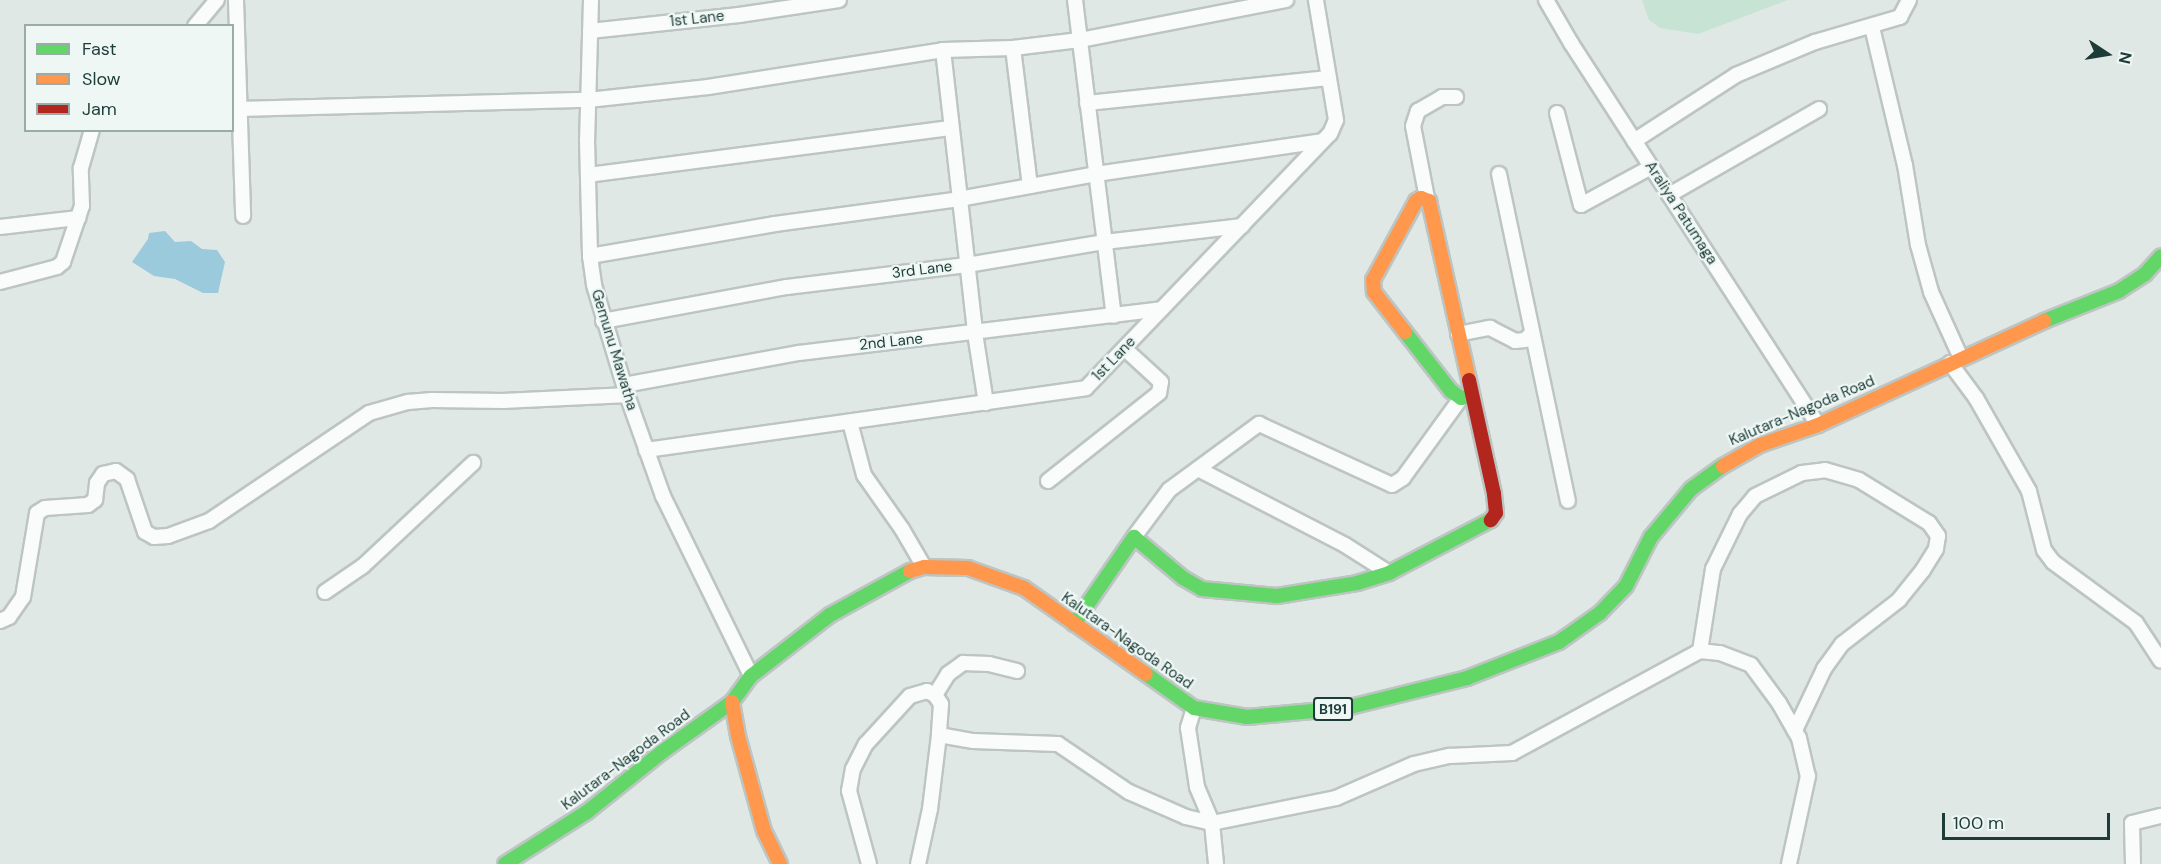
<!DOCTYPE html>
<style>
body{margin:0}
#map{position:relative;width:2161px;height:864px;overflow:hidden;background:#e0e8e6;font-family:"DM Sans",sans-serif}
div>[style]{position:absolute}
.green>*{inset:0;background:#c7e3d4}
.water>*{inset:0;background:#9bcadc}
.roads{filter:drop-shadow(2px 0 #bdc5c3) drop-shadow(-2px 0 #bdc5c3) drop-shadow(0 2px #bdc5c3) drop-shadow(0 -2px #bdc5c3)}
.street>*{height:14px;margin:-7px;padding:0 7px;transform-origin:7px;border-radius:7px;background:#fafcfb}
.fast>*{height:14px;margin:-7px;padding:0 7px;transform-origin:7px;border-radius:7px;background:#63d668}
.slow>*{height:14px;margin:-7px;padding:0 7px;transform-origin:7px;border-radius:7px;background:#ff974d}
.jam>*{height:14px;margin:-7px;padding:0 7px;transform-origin:7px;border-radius:7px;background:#b3261e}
span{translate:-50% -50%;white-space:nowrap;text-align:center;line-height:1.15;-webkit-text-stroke:4.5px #eef7f4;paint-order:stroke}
.shield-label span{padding:2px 4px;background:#eef7f4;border:2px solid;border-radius:4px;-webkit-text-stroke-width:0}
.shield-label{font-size:14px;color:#1d3c38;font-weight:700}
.street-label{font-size:15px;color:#1d3c38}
.legend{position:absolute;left:24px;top:24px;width:210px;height:108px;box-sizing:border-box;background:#eef7f4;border:2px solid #9aaca9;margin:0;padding:8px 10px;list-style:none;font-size:18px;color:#1d3c38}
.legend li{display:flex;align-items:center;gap:12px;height:30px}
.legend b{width:30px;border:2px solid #9aaca9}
.north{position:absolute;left:2077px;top:24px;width:60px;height:60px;-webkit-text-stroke:4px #eef7f4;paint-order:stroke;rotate:102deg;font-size:16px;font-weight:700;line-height:24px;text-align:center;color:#1d3c38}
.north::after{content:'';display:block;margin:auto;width:21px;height:27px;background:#1d3c38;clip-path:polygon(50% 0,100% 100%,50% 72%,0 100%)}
.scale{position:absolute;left:1942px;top:813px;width:168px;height:27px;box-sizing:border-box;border:3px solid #1d3c38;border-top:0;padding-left:8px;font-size:18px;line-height:21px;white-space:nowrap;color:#1d3c38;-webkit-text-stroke:4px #eef7f4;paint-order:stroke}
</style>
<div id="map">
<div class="green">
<div style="clip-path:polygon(1642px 0,1788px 0,1698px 34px,1660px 28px,1649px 20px)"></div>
</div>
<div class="water">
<div style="clip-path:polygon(165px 231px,175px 242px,191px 241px,202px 249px,217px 250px,225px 262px,218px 293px,203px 293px,175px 279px,154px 276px,132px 262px,148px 239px,149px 233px)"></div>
</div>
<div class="roads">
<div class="street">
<div style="left:236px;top:0;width:216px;rotate:88.1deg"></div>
<div style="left:591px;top:0;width:140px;rotate:91.6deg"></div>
<div style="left:587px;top:140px;width:116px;rotate:88.5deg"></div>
<div style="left:590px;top:256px;width:29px;rotate:82deg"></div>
<div style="left:594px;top:285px;width:115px;rotate:73.3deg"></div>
<div style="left:627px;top:395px;width:107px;rotate:70.4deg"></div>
<div style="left:663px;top:496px;width:200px;rotate:63.9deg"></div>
<div style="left:1075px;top:0;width:318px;rotate:83deg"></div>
<div style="left:1546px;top:0;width:50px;rotate:59.8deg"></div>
<div style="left:1571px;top:43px;width:455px;rotate:57.1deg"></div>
<div style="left:195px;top:26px;width:34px;rotate:-50deg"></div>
<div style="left:1872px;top:27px;width:142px;rotate:76.6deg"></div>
<div style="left:1905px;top:165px;width:81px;rotate:80.8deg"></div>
<div style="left:1918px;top:245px;width:49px;rotate:74.5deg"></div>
<div style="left:1931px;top:292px;width:72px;rotate:65.6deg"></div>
<div style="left:590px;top:31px;width:150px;rotate:-6.1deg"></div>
<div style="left:739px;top:15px;width:101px;rotate:-8.5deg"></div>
<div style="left:1013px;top:48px;width:139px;rotate:83deg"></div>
<div style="left:943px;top:50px;width:285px;rotate:83.5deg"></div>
<div style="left:975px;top:333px;width:71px;rotate:81.1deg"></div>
<div style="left:1087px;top:103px;width:243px;rotate:-5.9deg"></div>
<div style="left:238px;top:109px;width:350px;rotate:-1.5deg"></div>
<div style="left:588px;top:100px;width:121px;rotate:-6.2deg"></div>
<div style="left:708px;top:87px;width:238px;rotate:-8.9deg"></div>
<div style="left:943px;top:50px;width:70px;rotate:-1.6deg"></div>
<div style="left:1013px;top:48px;width:67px;rotate:-6.8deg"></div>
<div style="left:1080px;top:40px;width:210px;rotate:-11deg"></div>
<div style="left:1557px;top:113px;width:95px;rotate:75.4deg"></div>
<div style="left:1581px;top:205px;width:80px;rotate:-28.5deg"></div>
<div style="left:1634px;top:141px;width:121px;rotate:-32.9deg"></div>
<div style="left:1736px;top:75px;width:86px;rotate:-22.7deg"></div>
<div style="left:1815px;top:42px;width:89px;rotate:-16.4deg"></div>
<div style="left:1900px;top:17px;width:19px;rotate:-62deg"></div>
<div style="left:1499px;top:174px;width:334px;rotate:78.1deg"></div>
<div style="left:588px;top:175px;width:366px;rotate:-7.4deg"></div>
<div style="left:1669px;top:195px;width:173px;rotate:-29.8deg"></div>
<div style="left:1427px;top:198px;width:73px;rotate:-101deg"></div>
<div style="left:1413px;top:126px;width:16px;rotate:-72deg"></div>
<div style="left:1418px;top:111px;width:28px;rotate:-30deg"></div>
<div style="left:1442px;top:97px;width:14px"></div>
<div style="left:0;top:227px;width:79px;rotate:-6.6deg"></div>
<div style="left:590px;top:256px;width:188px;rotate:-9.8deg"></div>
<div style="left:775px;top:224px;width:186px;rotate:-7.7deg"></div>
<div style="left:959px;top:199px;width:139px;rotate:-10.3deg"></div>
<div style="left:1096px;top:174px;width:228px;rotate:-8.3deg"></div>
<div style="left:0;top:282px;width:59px;rotate:-14.7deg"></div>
<div style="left:57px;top:267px;width:8px;rotate:-40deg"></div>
<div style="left:63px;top:262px;width:59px;rotate:-71.3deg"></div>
<div style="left:82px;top:206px;width:38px;rotate:-92deg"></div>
<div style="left:81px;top:168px;width:40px;rotate:-74deg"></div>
<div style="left:603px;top:321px;width:187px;rotate:-10.5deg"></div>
<div style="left:787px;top:287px;width:181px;rotate:-7deg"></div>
<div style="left:967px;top:265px;width:140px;rotate:-9.5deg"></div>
<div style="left:1105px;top:242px;width:138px;rotate:-6.7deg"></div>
<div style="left:1458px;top:334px;width:33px;rotate:-11deg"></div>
<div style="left:1490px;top:328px;width:28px;rotate:27deg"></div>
<div style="left:1515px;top:341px;width:10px;rotate:-6deg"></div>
<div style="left:1525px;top:340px;width:10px;rotate:-45deg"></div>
<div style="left:1950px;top:363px;width:44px;rotate:53.4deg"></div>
<div style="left:1976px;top:398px;width:107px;rotate:60.3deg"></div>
<div style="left:2029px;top:491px;width:61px;rotate:75.7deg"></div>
<div style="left:2044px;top:550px;width:15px;rotate:53deg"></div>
<div style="left:2053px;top:562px;width:103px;rotate:36.3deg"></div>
<div style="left:2136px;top:623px;width:45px;rotate:56.7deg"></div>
<div style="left:624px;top:385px;width:178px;rotate:-10.4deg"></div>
<div style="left:799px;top:353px;width:365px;rotate:-6.9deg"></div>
<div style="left:850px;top:422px;width:55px;rotate:75.2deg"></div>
<div style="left:864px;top:475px;width:66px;rotate:54.9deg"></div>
<div style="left:902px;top:529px;width:44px;rotate:59.9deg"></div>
<div style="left:646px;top:450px;width:444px;rotate:-8deg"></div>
<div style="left:1086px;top:388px;width:352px;rotate:-46.2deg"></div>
<div style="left:1330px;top:134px;width:15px;rotate:-67deg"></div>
<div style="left:1336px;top:120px;width:122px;rotate:-99.5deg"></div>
<div style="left:1198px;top:469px;width:165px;rotate:27.3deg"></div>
<div style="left:1345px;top:545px;width:52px;rotate:32.5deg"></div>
<div style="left:1048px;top:481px;width:142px;rotate:-38.4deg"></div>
<div style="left:1159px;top:393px;width:11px;rotate:-80deg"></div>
<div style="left:1161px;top:382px;width:49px;rotate:-137.5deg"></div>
<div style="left:1134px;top:537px;width:59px;rotate:-53.3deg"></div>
<div style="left:1169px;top:490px;width:112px;rotate:-36.3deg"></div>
<div style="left:1259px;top:424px;width:146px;rotate:24.6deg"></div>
<div style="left:1392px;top:485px;width:13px;rotate:-32deg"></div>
<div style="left:1403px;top:478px;width:99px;rotate:-54.1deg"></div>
<div style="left:325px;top:592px;width:46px;rotate:-34.4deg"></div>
<div style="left:363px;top:566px;width:151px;rotate:-43.1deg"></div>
<div style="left:0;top:621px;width:10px;rotate:-24deg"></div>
<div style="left:9px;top:617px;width:24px;rotate:-55deg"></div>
<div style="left:23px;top:597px;width:85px;rotate:-80.5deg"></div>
<div style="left:37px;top:513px;width:9px;rotate:-32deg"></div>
<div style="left:45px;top:508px;width:43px;rotate:-4deg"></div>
<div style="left:88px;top:505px;width:9px;rotate:-36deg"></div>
<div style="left:95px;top:500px;width:17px;rotate:-83deg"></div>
<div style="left:97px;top:483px;width:11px;rotate:-56deg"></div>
<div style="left:103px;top:474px;width:13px;rotate:-13deg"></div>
<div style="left:116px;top:471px;width:14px;rotate:36deg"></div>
<div style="left:127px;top:479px;width:56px;rotate:71.2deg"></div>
<div style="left:145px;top:532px;width:10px;rotate:29deg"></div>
<div style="left:154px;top:537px;width:14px;rotate:-4deg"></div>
<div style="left:168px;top:536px;width:44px;rotate:-20.1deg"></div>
<div style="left:209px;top:521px;width:193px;rotate:-34deg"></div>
<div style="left:369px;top:413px;width:41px;rotate:-15.8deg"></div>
<div style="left:408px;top:402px;width:24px;rotate:-5deg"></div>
<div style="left:432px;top:400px;width:72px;rotate:0.8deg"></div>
<div style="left:504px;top:401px;width:123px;rotate:-2.8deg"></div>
<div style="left:1700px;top:651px;width:83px;rotate:-81deg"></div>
<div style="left:1713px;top:569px;width:61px;rotate:-63.9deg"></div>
<div style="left:1740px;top:514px;width:23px;rotate:-50deg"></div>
<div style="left:1755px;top:496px;width:52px;rotate:-26.1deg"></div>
<div style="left:1802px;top:473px;width:23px;rotate:-7deg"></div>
<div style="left:1825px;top:470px;width:35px;rotate:16deg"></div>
<div style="left:1859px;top:480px;width:82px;rotate:31.6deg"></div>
<div style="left:1929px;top:523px;width:16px;rotate:55deg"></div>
<div style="left:1938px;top:536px;width:13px;rotate:99deg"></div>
<div style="left:1936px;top:549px;width:25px;rotate:122deg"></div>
<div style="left:1923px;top:570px;width:38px;rotate:129deg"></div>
<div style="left:1899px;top:600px;width:72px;rotate:142.3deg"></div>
<div style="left:1842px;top:644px;width:31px;rotate:126deg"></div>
<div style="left:1824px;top:669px;width:68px;rotate:115.4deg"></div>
<div style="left:935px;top:695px;width:25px;rotate:-58deg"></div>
<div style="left:948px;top:674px;width:19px;rotate:-36deg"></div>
<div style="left:963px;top:663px;width:26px;rotate:2deg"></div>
<div style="left:989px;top:664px;width:29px;rotate:14deg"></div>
<div style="left:1194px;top:708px;width:21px;rotate:107deg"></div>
<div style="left:1188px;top:728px;width:60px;rotate:81.3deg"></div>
<div style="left:1197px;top:787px;width:39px;rotate:67deg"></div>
<div style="left:1212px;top:823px;width:41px;rotate:84.4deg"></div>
<div style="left:939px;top:735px;width:35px;rotate:10deg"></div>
<div style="left:973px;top:741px;width:85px;rotate:2deg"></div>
<div style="left:1058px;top:744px;width:86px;rotate:34.1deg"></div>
<div style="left:1129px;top:792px;width:62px;rotate:23.7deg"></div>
<div style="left:1186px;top:817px;width:27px;rotate:13deg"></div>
<div style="left:1212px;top:823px;width:126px;rotate:-11.4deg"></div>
<div style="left:1336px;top:798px;width:85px;rotate:-23.6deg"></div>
<div style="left:1414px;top:764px;width:37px;rotate:-13deg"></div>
<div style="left:1450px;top:756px;width:62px;rotate:-2.8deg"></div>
<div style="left:1512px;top:753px;width:214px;rotate:-28.5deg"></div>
<div style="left:1700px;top:651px;width:20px;rotate:6deg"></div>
<div style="left:1720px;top:653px;width:33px;rotate:21deg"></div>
<div style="left:1751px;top:665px;width:47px;rotate:53.6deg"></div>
<div style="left:1779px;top:703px;width:40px;rotate:60.3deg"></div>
<div style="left:1799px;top:738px;width:39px;rotate:77deg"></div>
<div style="left:1808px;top:776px;width:90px;rotate:102.2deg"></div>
<div style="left:869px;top:864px;width:76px;rotate:-105.3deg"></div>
<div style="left:849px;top:791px;width:22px;rotate:-80deg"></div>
<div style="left:853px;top:769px;width:28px;rotate:-63deg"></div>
<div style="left:866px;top:744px;width:65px;rotate:-47.5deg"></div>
<div style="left:910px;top:696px;width:18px;rotate:-16deg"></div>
<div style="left:927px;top:691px;width:9px;rotate:27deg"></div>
<div style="left:935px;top:695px;width:11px;rotate:56deg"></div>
<div style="left:941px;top:704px;width:31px;rotate:94deg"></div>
<div style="left:939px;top:735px;width:75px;rotate:96.9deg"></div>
<div style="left:930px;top:809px;width:56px;rotate:102.3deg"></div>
<div style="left:2133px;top:864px;width:41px;rotate:-91.4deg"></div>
<div style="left:2132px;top:823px;width:30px;rotate:-14deg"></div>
</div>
<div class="fast">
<div style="left:2044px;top:321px;width:81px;rotate:-21.8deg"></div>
<div style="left:2119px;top:291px;width:31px;rotate:-33deg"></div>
<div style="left:2145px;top:274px;width:24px;rotate:-48deg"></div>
<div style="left:1405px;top:332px;width:75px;rotate:52.1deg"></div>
<div style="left:1451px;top:391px;width:12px;rotate:35deg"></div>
<div style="left:1461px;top:398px;width:11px;rotate:-10deg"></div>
<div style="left:1074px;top:624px;width:106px;rotate:-55.4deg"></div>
<div style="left:1134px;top:537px;width:64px;rotate:39.9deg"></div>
<div style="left:1183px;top:578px;width:22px;rotate:30deg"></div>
<div style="left:1202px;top:589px;width:75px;rotate:5.3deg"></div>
<div style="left:1277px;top:596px;width:81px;rotate:-9.2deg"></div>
<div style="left:1357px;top:583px;width:34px;rotate:-17deg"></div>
<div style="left:1389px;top:573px;width:115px;rotate:-27.5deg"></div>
<div style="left:1146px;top:674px;width:59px;rotate:35.3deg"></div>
<div style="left:1194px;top:708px;width:54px;rotate:9.6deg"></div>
<div style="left:1247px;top:717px;width:99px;rotate:-5.2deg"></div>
<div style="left:1346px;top:708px;width:125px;rotate:-13.9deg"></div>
<div style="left:1467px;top:678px;width:99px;rotate:-21.4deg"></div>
<div style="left:1559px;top:642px;width:50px;rotate:-35.3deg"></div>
<div style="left:1600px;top:613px;width:37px;rotate:-46deg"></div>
<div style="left:1626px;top:586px;width:55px;rotate:-63deg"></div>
<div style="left:1651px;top:537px;width:62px;rotate:-50.2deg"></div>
<div style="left:1691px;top:489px;width:39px;rotate:-36deg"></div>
<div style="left:505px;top:864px;width:97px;rotate:-32.4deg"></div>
<div style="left:587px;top:812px;width:96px;rotate:-38.7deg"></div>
<div style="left:662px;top:752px;width:86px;rotate:-35.5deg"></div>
<div style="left:732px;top:702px;width:32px;rotate:-54deg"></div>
<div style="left:751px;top:676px;width:100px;rotate:-37.7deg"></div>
<div style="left:830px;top:615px;width:91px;rotate:-28.8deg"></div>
</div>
<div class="slow">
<div style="left:1405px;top:332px;width:51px;rotate:-127.8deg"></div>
<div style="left:1374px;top:292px;width:12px;rotate:-95deg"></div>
<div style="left:1373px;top:280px;width:90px;rotate:-61.4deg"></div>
<div style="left:1416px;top:201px;width:6px;rotate:-31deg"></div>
<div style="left:1421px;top:198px;width:9px;rotate:21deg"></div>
<div style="left:1429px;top:201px;width:183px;rotate:77.4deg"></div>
<div style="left:1723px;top:466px;width:43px;rotate:-29.6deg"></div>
<div style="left:1760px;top:445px;width:61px;rotate:-19deg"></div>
<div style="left:1818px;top:425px;width:249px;rotate:-24.7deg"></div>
<div style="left:910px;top:571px;width:15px;rotate:-16deg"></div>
<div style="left:924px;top:567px;width:44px;rotate:1.3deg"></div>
<div style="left:968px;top:568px;width:59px;rotate:19.7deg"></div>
<div style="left:1024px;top:588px;width:149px;rotate:35.2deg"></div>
<div style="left:732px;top:702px;width:35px;rotate:80deg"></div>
<div style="left:738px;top:736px;width:98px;rotate:74.7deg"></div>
<div style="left:764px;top:831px;width:37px;rotate:64deg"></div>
</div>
<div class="jam">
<div style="left:1469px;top:380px;width:117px;rotate:77.6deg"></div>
<div style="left:1494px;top:494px;width:19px;rotate:84deg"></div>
<div style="left:1496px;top:513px;width:9px;rotate:126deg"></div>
</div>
</div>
<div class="shield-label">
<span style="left:1333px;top:709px">B191</span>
</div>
<div class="street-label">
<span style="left:697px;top:19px;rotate:-6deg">1st Lane</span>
<span style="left:1681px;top:213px;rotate:57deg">Araliya Patumaga</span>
<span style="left:922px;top:270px;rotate:-7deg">3rd Lane</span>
<span style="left:891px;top:342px;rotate:-6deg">2nd Lane</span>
<span style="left:614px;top:350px;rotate:73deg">Gemunu Mawatha</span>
<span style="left:1114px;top:359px;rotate:-46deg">1st Lane</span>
<span style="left:1802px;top:411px;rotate:-23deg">Kalutara-Nagoda Road</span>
<span style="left:1127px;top:641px;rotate:35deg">Kalutara-Nagoda Road</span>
<span style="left:626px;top:760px;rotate:-37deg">Kalutara-Nagoda Road</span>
</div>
<ul class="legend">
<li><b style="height:8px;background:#63d668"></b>Fast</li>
<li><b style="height:8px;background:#ff974d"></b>Slow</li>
<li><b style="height:8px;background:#b3261e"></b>Jam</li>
</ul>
<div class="north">N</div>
<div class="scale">100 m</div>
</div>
